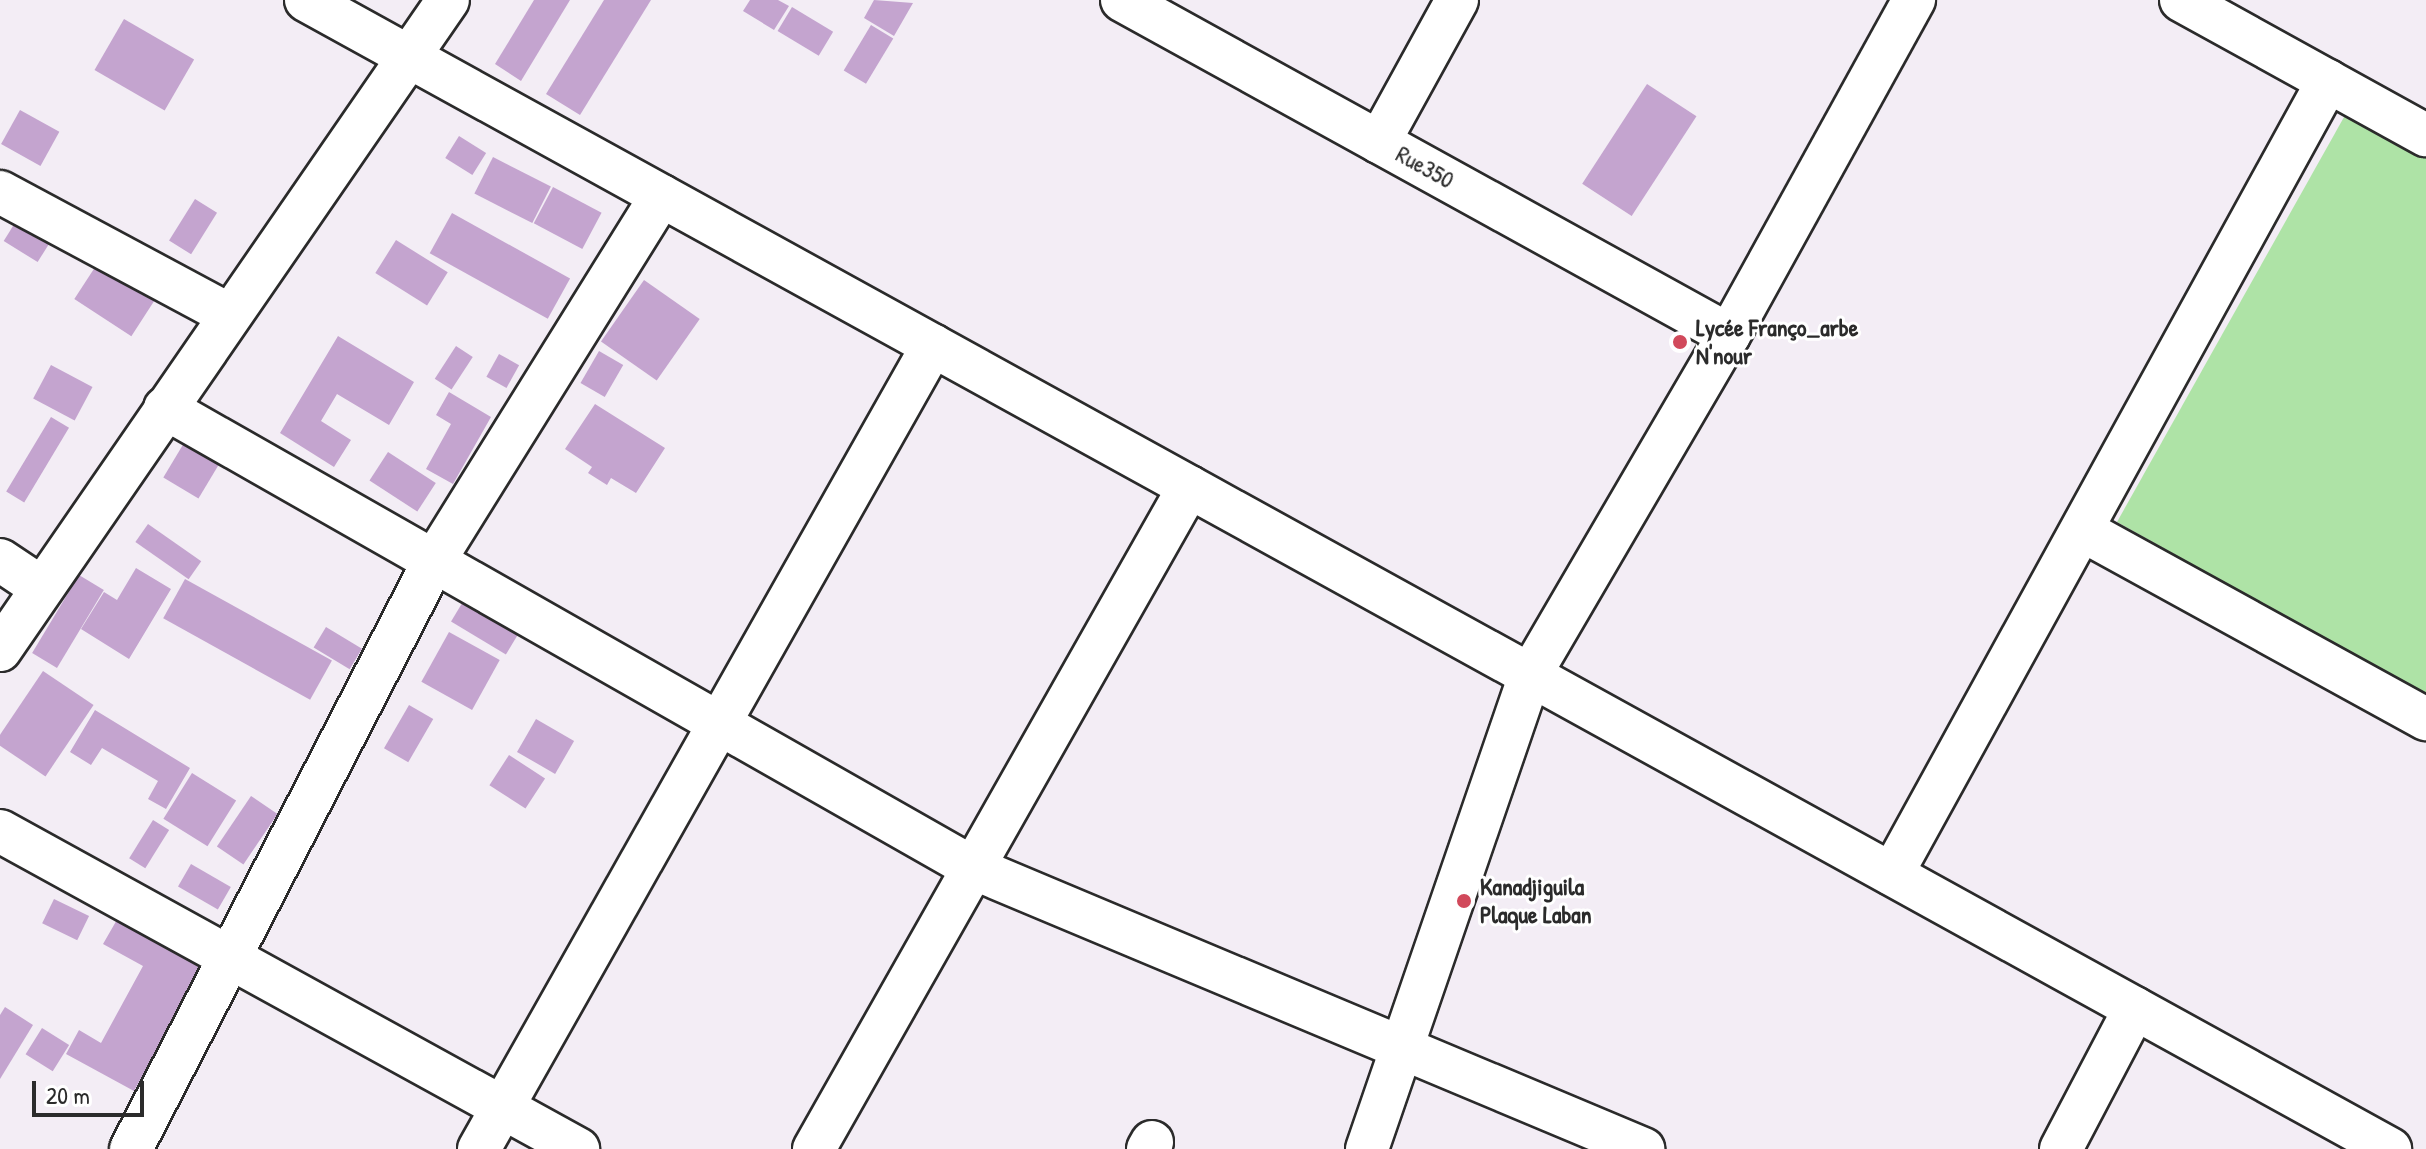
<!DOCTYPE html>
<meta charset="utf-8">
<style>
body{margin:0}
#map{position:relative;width:2426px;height:1149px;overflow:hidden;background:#f3edf5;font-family:"Patrick Hand",sans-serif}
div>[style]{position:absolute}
.green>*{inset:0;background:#aee3a6}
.building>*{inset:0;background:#c4a4cf;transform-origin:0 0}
.roads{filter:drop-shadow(2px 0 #2b2b2b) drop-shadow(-2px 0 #2b2b2b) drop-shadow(0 2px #2b2b2b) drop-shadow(0 -2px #2b2b2b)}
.minor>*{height:42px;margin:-21px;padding:0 21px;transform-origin:21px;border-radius:21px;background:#fff}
.dots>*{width:22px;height:22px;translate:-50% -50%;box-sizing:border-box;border:4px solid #fff;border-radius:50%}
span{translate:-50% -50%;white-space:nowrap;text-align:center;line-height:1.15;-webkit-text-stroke:6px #fff;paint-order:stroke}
.street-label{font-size:24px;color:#2b2b2b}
.poi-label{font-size:24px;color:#2b2b2b;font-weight:700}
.left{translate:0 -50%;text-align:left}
.scale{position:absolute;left:32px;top:1081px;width:112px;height:36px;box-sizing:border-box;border:4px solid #2b2b2b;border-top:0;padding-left:10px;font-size:24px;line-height:28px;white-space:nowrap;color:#2b2b2b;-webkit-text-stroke:6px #fff;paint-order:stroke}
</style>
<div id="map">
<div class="green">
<div style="clip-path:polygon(2348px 110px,2426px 154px,2426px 696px,2117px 522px)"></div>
</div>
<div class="building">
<div style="clip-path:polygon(534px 0,570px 0,521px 81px,495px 64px)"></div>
<div style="clip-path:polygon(604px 0,651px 0,580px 115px,546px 94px)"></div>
<div style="clip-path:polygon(750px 0,778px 0,789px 6px,774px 30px,743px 11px)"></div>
<div style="clip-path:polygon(874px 0,913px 3px,894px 36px,864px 18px)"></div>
<div style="left:792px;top:7px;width:48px;height:28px;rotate:31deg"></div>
<div style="left:124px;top:19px;width:81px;height:59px;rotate:30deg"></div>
<div style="left:871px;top:25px;width:26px;height:53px;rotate:31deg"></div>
<div style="left:1647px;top:84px;width:59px;height:119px;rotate:33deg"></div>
<div style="left:20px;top:110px;width:45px;height:39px;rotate:29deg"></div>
<div style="left:459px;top:136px;width:32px;height:26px;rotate:32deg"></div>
<div style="left:493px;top:157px;width:65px;height:41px;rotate:27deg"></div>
<div style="left:553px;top:187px;width:55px;height:41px;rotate:28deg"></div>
<div style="left:195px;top:199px;width:26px;height:49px;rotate:32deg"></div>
<div style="left:452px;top:213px;width:135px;height:46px;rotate:29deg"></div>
<div style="left:18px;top:218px;width:40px;height:27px;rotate:32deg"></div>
<div style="left:396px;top:240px;width:61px;height:39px;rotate:32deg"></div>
<div style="left:101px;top:258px;width:68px;height:49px;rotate:33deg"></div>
<div style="left:644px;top:280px;width:68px;height:75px;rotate:35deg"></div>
<div style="clip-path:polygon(338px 336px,414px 382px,389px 425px,337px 394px,321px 421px,351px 440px,334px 467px,280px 433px)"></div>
<div style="left:456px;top:346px;width:20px;height:39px;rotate:33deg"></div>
<div style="left:599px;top:351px;width:28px;height:37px;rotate:30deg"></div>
<div style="left:499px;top:354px;width:23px;height:26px;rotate:29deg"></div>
<div style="left:51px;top:365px;width:47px;height:38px;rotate:28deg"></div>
<div style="clip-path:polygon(449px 392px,491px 417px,453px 484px,426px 469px,451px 424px,436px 415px)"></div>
<div style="clip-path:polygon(595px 404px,665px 448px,636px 493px,611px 478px,607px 485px,588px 473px,592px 467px,565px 449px)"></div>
<div style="left:51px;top:417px;width:21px;height:87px;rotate:31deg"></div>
<div style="left:187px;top:438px;width:41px;height:46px;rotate:31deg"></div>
<div style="left:388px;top:452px;width:57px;height:34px;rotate:33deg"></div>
<div style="left:148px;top:524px;width:65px;height:22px;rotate:35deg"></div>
<div style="clip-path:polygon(136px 568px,171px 589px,129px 659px,81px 629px,104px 592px,117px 600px)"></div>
<div style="left:79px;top:575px;width:29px;height:91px;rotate:31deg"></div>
<div style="left:185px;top:579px;width:168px;height:45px;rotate:29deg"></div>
<div style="left:467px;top:595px;width:64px;height:31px;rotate:31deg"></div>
<div style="left:326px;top:627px;width:42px;height:24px;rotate:31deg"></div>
<div style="left:449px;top:632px;width:58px;height:57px;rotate:29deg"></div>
<div style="left:43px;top:671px;width:61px;height:86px;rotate:34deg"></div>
<div style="left:409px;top:705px;width:28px;height:50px;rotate:30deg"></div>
<div style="clip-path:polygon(95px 710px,190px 768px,166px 809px,148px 799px,158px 781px,102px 748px,91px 765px,70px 752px)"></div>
<div style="left:536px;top:719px;width:44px;height:38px;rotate:30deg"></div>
<div style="left:509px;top:755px;width:43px;height:36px;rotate:33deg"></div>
<div style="left:192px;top:773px;width:52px;height:54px;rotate:32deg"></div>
<div style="left:251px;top:796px;width:32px;height:61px;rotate:34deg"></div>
<div style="left:153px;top:820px;width:19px;height:45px;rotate:32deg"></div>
<div style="left:191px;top:864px;width:46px;height:26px;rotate:30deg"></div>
<div style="left:54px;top:899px;width:39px;height:27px;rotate:26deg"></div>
<div style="clip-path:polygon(122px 911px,207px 958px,134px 1091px,66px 1054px,79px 1030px,101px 1043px,143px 966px,103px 944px)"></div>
<div style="clip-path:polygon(5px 1007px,33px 1025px,0 1079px,0 1015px)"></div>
<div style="left:42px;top:1028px;width:32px;height:31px;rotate:32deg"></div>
</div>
<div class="roads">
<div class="minor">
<div style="left:306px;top:0;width:2380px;rotate:28.87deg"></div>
<div style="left:1122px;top:0;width:693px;rotate:28.89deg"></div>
<div style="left:2181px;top:0;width:280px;rotate:28.9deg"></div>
<div style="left:1379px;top:142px;width:162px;rotate:-61.2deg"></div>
<div style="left:0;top:192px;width:260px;rotate:28.2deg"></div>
<div style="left:165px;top:408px;width:930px;rotate:29.65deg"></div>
<div style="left:973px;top:868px;width:727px;rotate:22.75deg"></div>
<div style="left:2082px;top:530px;width:393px;rotate:28.8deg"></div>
<div style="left:0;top:560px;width:50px;rotate:33.7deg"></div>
<div style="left:0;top:650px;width:789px;rotate:-55.42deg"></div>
<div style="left:0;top:831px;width:660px;rotate:28.82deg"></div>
<div style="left:1892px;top:874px;width:905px;rotate:-61.2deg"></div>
<div style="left:131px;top:1149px;width:661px;rotate:-62.74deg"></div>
<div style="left:434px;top:561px;width:430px;rotate:-58.1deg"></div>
<div style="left:479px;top:1149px;width:923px;rotate:-60.55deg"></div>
<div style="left:814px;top:1149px;width:761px;rotate:-60.47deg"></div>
<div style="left:1148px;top:1149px;width:8px;rotate:-60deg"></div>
<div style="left:1367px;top:1149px;width:501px;rotate:-71.02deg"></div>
<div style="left:1530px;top:675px;width:394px;rotate:-59.7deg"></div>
<div style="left:1729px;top:335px;width:383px;rotate:-61.1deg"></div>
<div style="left:2061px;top:1149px;width:159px;rotate:-62.3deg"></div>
</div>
</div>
<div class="dots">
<div style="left:1680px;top:342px;background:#d1495b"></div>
<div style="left:1464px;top:901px;background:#d1495b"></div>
</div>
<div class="street-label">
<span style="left:1425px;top:167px;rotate:29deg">Rue350</span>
</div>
<div class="poi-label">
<span class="left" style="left:1696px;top:342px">Lycée Franço_arbe<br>N'nour</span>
<span class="left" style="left:1480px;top:901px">Kanadjiguila<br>Plaque Laban</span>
</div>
<div class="scale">20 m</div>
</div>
